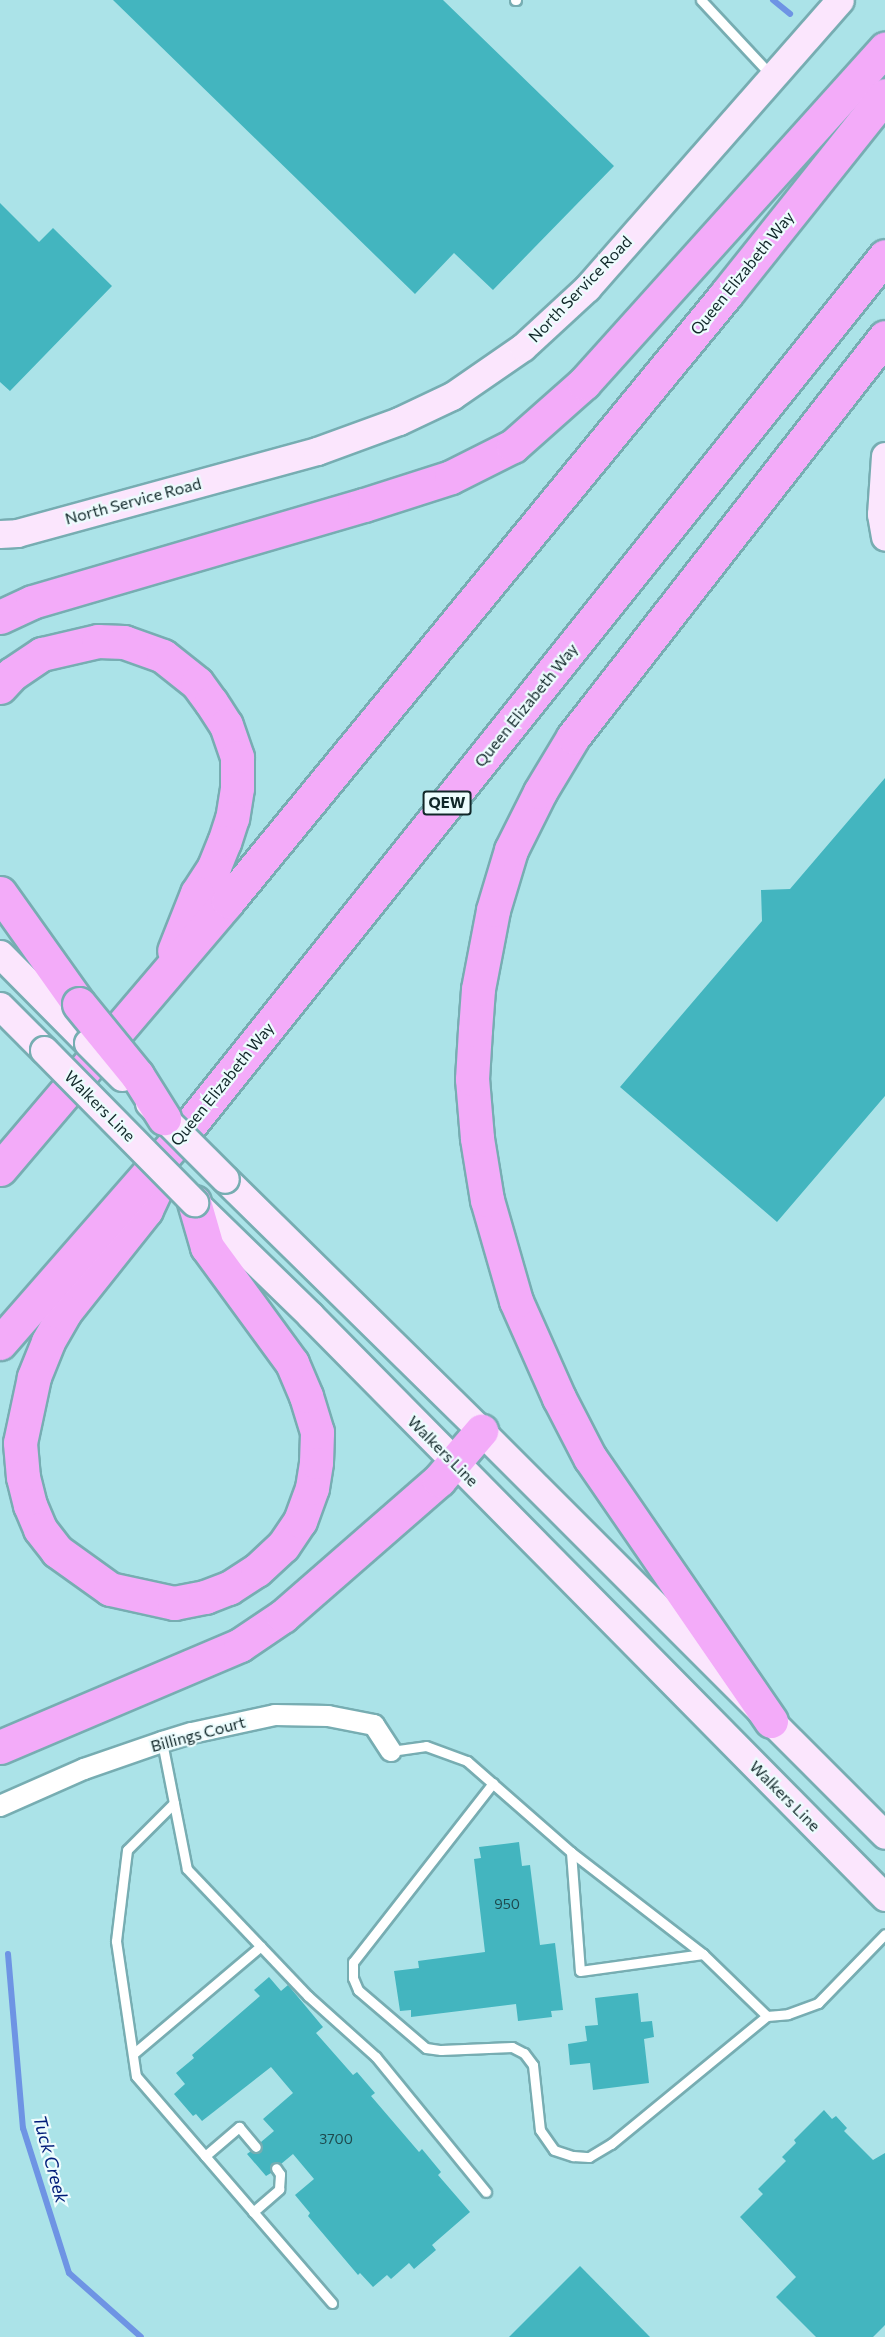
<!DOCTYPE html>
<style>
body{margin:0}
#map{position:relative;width:885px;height:2337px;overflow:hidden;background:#abe3e8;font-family:Commissioner,sans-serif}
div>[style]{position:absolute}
.stream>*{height:6px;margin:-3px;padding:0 3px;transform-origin:3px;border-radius:3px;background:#6e94e4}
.building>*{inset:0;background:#43b5bf}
.roads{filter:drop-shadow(2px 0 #77adb2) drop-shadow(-2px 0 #77adb2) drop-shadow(0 2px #77adb2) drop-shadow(0 -2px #77adb2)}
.lane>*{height:9px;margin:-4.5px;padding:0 4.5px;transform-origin:4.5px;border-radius:4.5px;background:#fff}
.street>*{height:20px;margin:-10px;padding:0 10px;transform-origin:10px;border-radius:10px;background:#fff}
.secondary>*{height:27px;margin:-13.5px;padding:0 13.5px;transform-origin:13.5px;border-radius:13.5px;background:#fbe6fd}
.highway>*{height:33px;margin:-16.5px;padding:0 16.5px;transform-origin:16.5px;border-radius:16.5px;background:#f3abf9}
.bridges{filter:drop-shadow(2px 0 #77adb2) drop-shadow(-2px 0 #77adb2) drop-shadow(0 2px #77adb2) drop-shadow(0 -2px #77adb2)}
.secondary-bridge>*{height:27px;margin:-13.5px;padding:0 13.5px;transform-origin:13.5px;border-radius:13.5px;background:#fbe6fd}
.highway-bridge>*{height:33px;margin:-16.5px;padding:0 16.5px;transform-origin:16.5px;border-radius:16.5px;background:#f3abf9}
span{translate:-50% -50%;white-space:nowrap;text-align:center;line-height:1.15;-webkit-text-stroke:4.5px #ecfcfd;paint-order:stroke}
.number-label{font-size:14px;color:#1e4a4e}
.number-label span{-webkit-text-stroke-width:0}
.shield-label span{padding:2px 4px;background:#ecfcfd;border:2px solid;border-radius:4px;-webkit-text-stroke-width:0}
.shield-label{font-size:15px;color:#112729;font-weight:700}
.street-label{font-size:16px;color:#112729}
.water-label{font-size:18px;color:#011d79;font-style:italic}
</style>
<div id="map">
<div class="stream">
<div style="left:773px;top:0;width:22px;rotate:39deg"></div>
<div style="left:8px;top:1954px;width:175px;rotate:85.1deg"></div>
<div style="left:23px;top:2128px;width:152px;rotate:72.4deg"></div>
<div style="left:69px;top:2273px;width:96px;rotate:41.6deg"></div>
</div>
<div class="building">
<div style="clip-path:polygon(113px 0,443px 0,614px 166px,493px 290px,454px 253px,415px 294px)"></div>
<div style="clip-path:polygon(0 203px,39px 242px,53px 228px,112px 286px,10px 391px,0 382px)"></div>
<div style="clip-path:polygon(885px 778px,885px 1096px,777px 1222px,620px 1087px,762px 921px,761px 890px,790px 889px)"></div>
<div style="clip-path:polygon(519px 1842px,522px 1866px,530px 1865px,540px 1945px,555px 1943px,563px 2010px,551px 2011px,552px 2017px,518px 2021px,516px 2004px,411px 2017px,411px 2010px,400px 2011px,394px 1971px,419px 1968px,418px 1961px,485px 1952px,474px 1859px,481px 1858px,479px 1847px)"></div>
<div style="clip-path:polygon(269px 1977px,281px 1991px,288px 1985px,323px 2027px,316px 2033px,353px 2075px,357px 2072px,375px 2093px,371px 2096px,419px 2152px,422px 2149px,441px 2172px,438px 2175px,470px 2212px,432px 2245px,436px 2250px,414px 2269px,409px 2263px,391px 2279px,387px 2275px,373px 2287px,360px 2273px,358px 2275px,308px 2216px,310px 2213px,295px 2195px,314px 2179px,293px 2154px,281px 2164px,272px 2163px,271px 2173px,266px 2176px,247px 2154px,251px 2151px,257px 2154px,261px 2152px,261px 2142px,274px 2131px,263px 2119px,293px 2093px,271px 2067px,202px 2121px,196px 2114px,193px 2116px,174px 2094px,185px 2084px,176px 2073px,194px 2058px,192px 2055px,260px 1996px,254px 1990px)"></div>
<div style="clip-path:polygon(638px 1993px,641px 2022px,652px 2021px,654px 2037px,644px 2039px,649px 2083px,593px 2090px,590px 2063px,570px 2065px,568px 2044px,587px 2041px,585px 2026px,598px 2025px,595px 1998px)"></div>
<div style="clip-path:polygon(824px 2110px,832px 2119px,836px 2116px,847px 2128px,844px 2131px,873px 2160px,885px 2153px,885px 2325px,873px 2337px,816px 2337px,776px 2297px,796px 2277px,740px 2217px,763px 2194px,758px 2189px,786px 2161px,782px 2157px,796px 2143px,794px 2140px)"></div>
<div style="clip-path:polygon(580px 2266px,650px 2337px,509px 2337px)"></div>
</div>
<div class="roads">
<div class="lane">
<div style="left:515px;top:0;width:1px"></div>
<div style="left:701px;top:0;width:103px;rotate:47deg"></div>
<div style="left:162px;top:1742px;width:129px;rotate:78.9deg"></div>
<div style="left:187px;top:1869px;width:175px;rotate:46.4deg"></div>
<div style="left:308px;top:1996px;width:91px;rotate:41.9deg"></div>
<div style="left:376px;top:2057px;width:174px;rotate:50.8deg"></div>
<div style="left:391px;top:1751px;width:35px;rotate:-8deg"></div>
<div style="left:426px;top:1746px;width:44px;rotate:20.1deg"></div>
<div style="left:467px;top:1761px;width:138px;rotate:41.2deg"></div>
<div style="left:571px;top:1852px;width:167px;rotate:37.7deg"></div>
<div style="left:703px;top:1954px;width:89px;rotate:44.1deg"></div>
<div style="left:767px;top:2016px;width:21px;rotate:-5deg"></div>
<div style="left:788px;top:2014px;width:32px;rotate:-20deg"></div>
<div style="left:818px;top:2003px;width:96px;rotate:-45.8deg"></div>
<div style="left:493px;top:1783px;width:227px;rotate:128deg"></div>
<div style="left:353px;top:1962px;width:16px;rotate:90deg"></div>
<div style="left:353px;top:1978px;width:13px;rotate:67deg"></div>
<div style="left:358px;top:1990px;width:89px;rotate:40.5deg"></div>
<div style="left:426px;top:2048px;width:15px;rotate:8deg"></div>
<div style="left:441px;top:2050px;width:71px;rotate:-2.4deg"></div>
<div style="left:512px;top:2047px;width:13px;rotate:27deg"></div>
<div style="left:524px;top:2053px;width:15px;rotate:53deg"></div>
<div style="left:533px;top:2065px;width:65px;rotate:83.9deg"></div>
<div style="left:540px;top:2130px;width:24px;rotate:55deg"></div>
<div style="left:554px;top:2150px;width:20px;rotate:18deg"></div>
<div style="left:573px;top:2156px;width:16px;rotate:4deg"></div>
<div style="left:589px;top:2157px;width:26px;rotate:-31deg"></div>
<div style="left:611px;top:2144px;width:202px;rotate:-39.4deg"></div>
<div style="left:174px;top:1803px;width:66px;rotate:135deg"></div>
<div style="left:127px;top:1850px;width:92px;rotate:96.9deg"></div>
<div style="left:116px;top:1941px;width:136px;rotate:81.6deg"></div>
<div style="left:136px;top:2076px;width:300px;rotate:49.2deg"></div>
<div style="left:571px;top:1852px;width:119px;rotate:85.7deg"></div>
<div style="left:580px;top:1971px;width:124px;rotate:-7.9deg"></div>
<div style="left:133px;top:2054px;width:167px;rotate:-40.2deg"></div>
<div style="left:205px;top:2156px;width:45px;rotate:-40.5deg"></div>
<div style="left:239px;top:2127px;width:26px;rotate:50deg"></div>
<div style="left:253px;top:2212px;width:35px;rotate:-41deg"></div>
<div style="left:279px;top:2189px;width:15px;rotate:-86deg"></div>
<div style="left:280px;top:2174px;width:7px;rotate:-124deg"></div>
</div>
<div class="street">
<div style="left:0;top:1806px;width:92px;rotate:-23.8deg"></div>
<div style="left:84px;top:1769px;width:83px;rotate:-19.1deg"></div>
<div style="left:162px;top:1742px;width:31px;rotate:-17deg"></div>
<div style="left:192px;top:1733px;width:85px;rotate:-12.2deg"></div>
<div style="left:275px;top:1715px;width:53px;rotate:1.1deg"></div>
<div style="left:328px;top:1716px;width:47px;rotate:11.1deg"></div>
<div style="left:374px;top:1725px;width:31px;rotate:57deg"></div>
</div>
<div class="secondary">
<div style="left:885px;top:456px;width:58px;rotate:93.9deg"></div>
<div style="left:881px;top:514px;width:23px;rotate:80deg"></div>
<div style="left:0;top:534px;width:17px;rotate:-3deg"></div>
<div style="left:17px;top:533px;width:311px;rotate:-15.3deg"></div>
<div style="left:317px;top:451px;width:87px;rotate:-20.1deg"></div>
<div style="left:399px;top:421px;width:59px;rotate:-25.3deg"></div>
<div style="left:452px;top:396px;width:86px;rotate:-34.6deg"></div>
<div style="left:523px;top:347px;width:87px;rotate:-42.7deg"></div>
<div style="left:587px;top:288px;width:383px;rotate:-48.7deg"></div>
<div style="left:0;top:954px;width:125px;rotate:45.3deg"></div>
<div style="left:0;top:1006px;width:62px;rotate:45deg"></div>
<div style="left:225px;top:1179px;width:359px;rotate:44.5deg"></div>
<div style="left:481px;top:1431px;width:571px;rotate:45deg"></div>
<div style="left:194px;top:1202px;width:162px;rotate:44.2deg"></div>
<div style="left:310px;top:1315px;width:818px;rotate:45.35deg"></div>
</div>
<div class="highway">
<div style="left:0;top:617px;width:35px;rotate:-25deg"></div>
<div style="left:32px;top:602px;width:346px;rotate:-16.3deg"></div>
<div style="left:364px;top:505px;width:91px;rotate:-17.8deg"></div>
<div style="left:451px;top:477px;width:69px;rotate:-26.6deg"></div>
<div style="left:513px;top:446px;width:95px;rotate:-41.6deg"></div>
<div style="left:584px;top:383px;width:450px;rotate:-48deg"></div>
<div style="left:0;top:687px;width:18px;rotate:-47deg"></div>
<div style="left:12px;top:674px;width:36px;rotate:-34deg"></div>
<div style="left:42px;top:654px;width:57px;rotate:-13.1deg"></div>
<div style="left:98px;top:641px;width:26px;rotate:2deg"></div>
<div style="left:124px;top:642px;width:41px;rotate:19.7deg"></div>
<div style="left:163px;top:656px;width:43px;rotate:38.5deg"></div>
<div style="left:197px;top:683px;width:24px;rotate:54deg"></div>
<div style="left:211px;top:702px;width:27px;rotate:57deg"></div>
<div style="left:226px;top:725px;width:34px;rotate:71deg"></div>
<div style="left:237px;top:757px;width:31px;rotate:90deg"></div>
<div style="left:237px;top:788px;width:30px;rotate:99deg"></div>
<div style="left:232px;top:818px;width:25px;rotate:108deg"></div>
<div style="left:224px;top:842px;width:27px;rotate:112deg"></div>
<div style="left:214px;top:867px;width:31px;rotate:123deg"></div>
<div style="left:197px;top:893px;width:62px;rotate:111.6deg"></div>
<div style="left:0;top:893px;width:136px;rotate:54.6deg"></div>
<div style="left:0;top:1169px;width:352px;rotate:-49.6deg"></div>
<div style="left:228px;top:901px;width:787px;rotate:-50.62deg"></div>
<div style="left:727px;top:293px;width:253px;rotate:-51.4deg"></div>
<div style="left:158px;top:1184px;width:29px;rotate:115deg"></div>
<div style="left:146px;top:1210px;width:130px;rotate:128.5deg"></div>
<div style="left:65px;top:1312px;width:34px;rotate:120deg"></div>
<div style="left:48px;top:1342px;width:38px;rotate:112deg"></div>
<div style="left:34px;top:1377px;width:67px;rotate:102deg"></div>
<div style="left:20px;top:1443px;width:34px;rotate:85deg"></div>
<div style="left:23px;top:1477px;width:29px;rotate:76deg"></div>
<div style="left:30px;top:1505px;width:26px;rotate:67deg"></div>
<div style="left:40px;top:1529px;width:28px;rotate:52deg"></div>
<div style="left:57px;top:1551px;width:65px;rotate:35.6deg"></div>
<div style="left:110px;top:1589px;width:66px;rotate:12.3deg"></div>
<div style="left:174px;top:1603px;width:32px;rotate:-11deg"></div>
<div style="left:205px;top:1597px;width:26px;rotate:-21deg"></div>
<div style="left:229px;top:1588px;width:33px;rotate:-33deg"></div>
<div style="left:257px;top:1570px;width:35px;rotate:-43deg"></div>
<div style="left:283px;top:1546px;width:30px;rotate:-56deg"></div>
<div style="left:300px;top:1521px;width:35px;rotate:-70deg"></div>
<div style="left:312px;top:1488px;width:26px;rotate:-81deg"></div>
<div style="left:316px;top:1462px;width:30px;rotate:-88deg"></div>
<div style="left:317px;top:1432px;width:38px;rotate:-107deg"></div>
<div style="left:306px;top:1396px;width:36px;rotate:-113deg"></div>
<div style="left:292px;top:1363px;width:144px;rotate:-126.2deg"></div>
<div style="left:207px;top:1247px;width:47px;rotate:-106.1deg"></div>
<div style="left:0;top:1343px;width:269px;rotate:-48.8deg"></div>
<div style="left:177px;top:1141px;width:1133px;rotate:-51.34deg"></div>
<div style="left:771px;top:1721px;width:319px;rotate:-124.5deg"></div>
<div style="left:590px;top:1458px;width:68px;rotate:-117.3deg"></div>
<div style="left:559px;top:1398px;width:106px;rotate:-113.9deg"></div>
<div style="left:516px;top:1301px;width:105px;rotate:-106deg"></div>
<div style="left:487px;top:1200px;width:63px;rotate:-99.2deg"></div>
<div style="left:477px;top:1138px;width:59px;rotate:-94.8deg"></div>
<div style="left:472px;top:1079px;width:49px;rotate:-86.5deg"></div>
<div style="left:475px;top:1030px;width:41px;rotate:-85.8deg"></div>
<div style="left:478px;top:989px;width:80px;rotate:-79.2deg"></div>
<div style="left:493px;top:910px;width:63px;rotate:-73.3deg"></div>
<div style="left:511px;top:850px;width:65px;rotate:-63.4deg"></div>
<div style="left:540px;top:792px;width:64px;rotate:-59deg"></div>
<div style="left:573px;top:737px;width:507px;rotate:-52.05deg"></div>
<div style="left:0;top:1747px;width:261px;rotate:-23deg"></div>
<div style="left:240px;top:1645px;width:52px;rotate:-34deg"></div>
<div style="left:283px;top:1616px;width:207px;rotate:-41.1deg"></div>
<div style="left:439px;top:1480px;width:65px;rotate:-49.4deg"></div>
</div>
</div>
<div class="bridges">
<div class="secondary-bridge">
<div style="left:88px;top:1043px;width:48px;rotate:45deg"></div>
<div style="left:44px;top:1050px;width:214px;rotate:45.4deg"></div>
<div style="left:149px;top:1103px;width:107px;rotate:45deg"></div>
</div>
<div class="highway-bridge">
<div style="left:79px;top:1004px;width:92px;rotate:50.8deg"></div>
<div style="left:137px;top:1075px;width:51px;rotate:57.9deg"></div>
</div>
</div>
<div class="number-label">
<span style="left:507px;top:1904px">950</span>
<span style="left:336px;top:2139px">3700</span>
</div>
<div class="shield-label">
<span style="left:447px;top:803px">QEW</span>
</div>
<div class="street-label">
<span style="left:742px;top:273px;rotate:-51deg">Queen Elizabeth Way</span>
<span style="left:580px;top:289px;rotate:-46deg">North Service Road</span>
<span style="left:133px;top:501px;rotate:-15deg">North Service Road</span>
<span style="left:526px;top:705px;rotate:-51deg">Queen Elizabeth Way</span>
<span style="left:222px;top:1084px;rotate:-51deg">Queen Elizabeth Way</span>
<span style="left:100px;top:1106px;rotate:45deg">Walkers Line</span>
<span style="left:443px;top:1451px;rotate:45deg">Walkers Line</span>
<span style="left:198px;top:1734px;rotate:-15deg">Billings Court</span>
<span style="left:785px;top:1796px;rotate:45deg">Walkers Line</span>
</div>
<div class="water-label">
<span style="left:51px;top:2159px;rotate:75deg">Tuck Creek</span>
</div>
</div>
